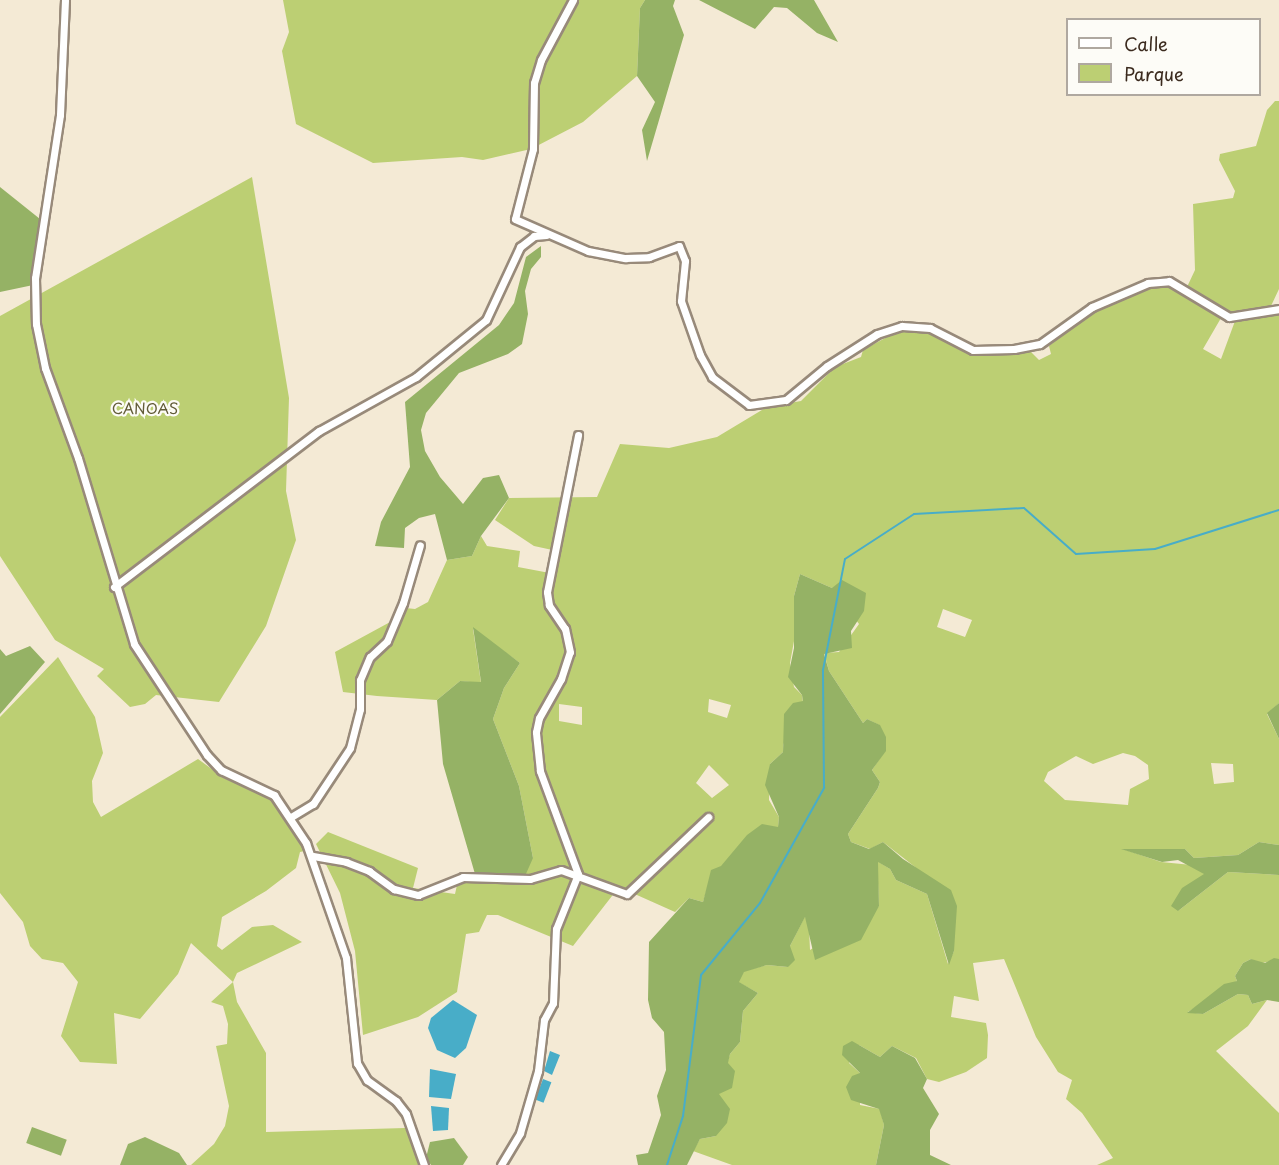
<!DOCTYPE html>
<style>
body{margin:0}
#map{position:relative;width:1279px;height:1165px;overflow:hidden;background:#f4ead5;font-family:"Playpen Sans",sans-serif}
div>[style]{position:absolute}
.green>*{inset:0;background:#bccf73}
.forest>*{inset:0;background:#95b265;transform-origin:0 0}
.water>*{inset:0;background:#48adc8;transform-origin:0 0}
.stream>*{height:2px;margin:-1px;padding:0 1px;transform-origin:1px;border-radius:1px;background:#48adc8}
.roads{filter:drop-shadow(2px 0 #988a7a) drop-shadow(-2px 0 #988a7a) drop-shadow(0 2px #988a7a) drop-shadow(0 -2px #988a7a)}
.minor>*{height:7px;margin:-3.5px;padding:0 3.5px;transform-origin:3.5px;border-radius:3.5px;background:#fff}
span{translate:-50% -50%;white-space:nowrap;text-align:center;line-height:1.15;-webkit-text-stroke:4.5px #fdfcf7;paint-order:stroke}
.park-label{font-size:15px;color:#625c38}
.legend{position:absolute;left:1066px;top:18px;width:195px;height:78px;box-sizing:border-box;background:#fdfcf7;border:2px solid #afa8a0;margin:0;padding:8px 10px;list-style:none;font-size:18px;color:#3b2a1e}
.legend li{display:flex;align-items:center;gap:12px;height:30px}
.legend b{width:30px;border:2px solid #afa8a0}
</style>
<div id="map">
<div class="green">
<div style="clip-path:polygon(283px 0,645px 0,640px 8px,637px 76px,583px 122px,531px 149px,483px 160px,462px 157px,373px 163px,296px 124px,282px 51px,289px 32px)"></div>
<div style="clip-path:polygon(1275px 101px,1279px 101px,1279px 289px,1271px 306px,1232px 314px,1187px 287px,1195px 270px,1193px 204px,1233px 198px,1235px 191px,1219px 160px,1220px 154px,1256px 146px,1267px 110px)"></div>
<div style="clip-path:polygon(252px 177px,289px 398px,286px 491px,296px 540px,266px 626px,219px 702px,156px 695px,145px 704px,130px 707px,97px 676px,104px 669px,55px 640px,0 556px,0 316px)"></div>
<div style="clip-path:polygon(evenodd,1161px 283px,1175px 286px,1221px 318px,1203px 349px,1221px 359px,1235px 321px,1279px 314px,1279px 703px,1267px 714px,1279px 739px,1279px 845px,1259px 842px,1238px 855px,1194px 858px,1185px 849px,1123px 849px,1161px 862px,1192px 865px,1205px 874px,1178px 911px,1228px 872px,1279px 875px,1279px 959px,1258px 964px,1251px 959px,1243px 963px,1235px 976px,1237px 981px,1188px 1012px,1203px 1014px,1238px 994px,1248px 995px,1252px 1004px,1267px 1000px,1248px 1026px,1216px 1051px,1279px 1113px,1279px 1165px,1097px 1165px,1113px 1158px,1082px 1113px,1066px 1099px,1072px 1080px,1058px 1072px,1036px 1037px,1004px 959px,973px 963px,979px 1001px,954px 996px,951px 1017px,986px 1023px,988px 1035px,987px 1058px,966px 1072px,939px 1082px,927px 1079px,916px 1058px,892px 1046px,880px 1057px,859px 1045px,849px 1063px,860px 1073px,860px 1105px,880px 1109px,884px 1125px,876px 1165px,732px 1165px,693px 1151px,700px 1139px,716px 1136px,718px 1094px,730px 1054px,740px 1042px,743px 1011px,758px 993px,738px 982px,744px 971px,767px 965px,788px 967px,790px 946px,805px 916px,809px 927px,810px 950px,879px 906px,877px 861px,890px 869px,896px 880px,927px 894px,948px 964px,954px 951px,915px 867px,883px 842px,870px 849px,851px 842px,848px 834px,878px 788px,880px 782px,872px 770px,885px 751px,879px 725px,867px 719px,863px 723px,829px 671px,824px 653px,839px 652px,859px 624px,832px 588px,800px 574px,794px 596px,796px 630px,790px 663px,794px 687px,802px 695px,803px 702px,783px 745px,783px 752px,770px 764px,769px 800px,779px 817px,778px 828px,730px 857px,707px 889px,703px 902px,689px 898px,675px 912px,619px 887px,573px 946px,498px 915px,487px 915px,479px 932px,466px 934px,457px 992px,418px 1017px,363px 1035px,355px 951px,340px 893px,316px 844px,328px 832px,418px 868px,413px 888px,455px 894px,459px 876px,533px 858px,519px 786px,493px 719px,504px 688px,520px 663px,473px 629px,481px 683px,460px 681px,437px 700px,377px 696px,343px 692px,335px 652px,392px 621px,397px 607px,415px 609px,428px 602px,447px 560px,472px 556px,481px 536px,487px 546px,520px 551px,518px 567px,555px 574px,557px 551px,534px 546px,495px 520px,509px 498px,597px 497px,620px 444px,669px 448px,717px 437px,767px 407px,801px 401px,835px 367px,861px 357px,863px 350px,900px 330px,928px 333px,975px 355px,1031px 352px,1039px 360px,1051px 354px,1049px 346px,1087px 314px,1161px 283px,943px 609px,972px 620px,965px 637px,937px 627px,943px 609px,1161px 283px,709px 699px,731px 705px,727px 718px,708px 712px,709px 699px,1161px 283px,559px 704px,582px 707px,582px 725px,559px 721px,559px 704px,1161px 283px,1123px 753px,1135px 756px,1148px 765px,1149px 779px,1130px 789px,1128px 805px,1065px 800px,1044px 781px,1048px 772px,1076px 756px,1093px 764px,1123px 753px,1161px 283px,1211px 763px,1233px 764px,1234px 782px,1214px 784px,1211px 763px,1161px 283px,709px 765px,729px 785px,712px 798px,696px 783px,709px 765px)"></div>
<div style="clip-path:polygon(58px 657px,95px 717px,103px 753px,92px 781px,93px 802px,101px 817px,198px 759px,224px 778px,274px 800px,309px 850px,300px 852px,296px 868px,266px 891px,222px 917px,217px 946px,222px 950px,252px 927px,273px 925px,302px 942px,237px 973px,233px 982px,237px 1002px,266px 1053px,266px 1132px,405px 1128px,421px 1165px,191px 1165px,214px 1144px,225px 1126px,229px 1106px,216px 1046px,227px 1044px,228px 1024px,223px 1006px,211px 1002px,233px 982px,191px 943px,178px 974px,140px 1019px,114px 1013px,117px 1064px,80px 1062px,61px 1036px,78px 982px,63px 963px,42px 959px,30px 946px,23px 922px,0 893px,0 717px)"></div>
</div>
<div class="forest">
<div style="clip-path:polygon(645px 0,675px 0,673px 6px,684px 35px,647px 161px,642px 130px,655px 102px,637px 76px,640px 8px)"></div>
<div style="clip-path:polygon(699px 0,814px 0,838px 42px,817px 33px,787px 8px,774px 7px,755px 29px)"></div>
<div style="clip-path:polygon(0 187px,45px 223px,38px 284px,0 292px)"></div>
<div style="clip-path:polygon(541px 246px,541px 257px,531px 269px,525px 291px,528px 314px,522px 344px,508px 354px,459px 373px,426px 413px,421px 430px,425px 451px,440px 477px,463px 504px,483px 478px,499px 475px,509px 498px,481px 536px,472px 556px,447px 560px,435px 514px,419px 518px,405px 528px,404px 548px,375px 546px,381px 522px,410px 467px,405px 402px,499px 325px,514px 303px,526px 257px)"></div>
<div style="clip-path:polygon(800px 574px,832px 588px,842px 580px,866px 593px,864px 611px,851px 631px,852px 648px,824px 654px,829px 671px,863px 723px,867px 719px,880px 725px,886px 737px,886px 751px,872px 770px,880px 782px,878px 788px,848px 834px,851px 842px,869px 849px,883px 842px,903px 859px,951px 890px,957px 906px,954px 951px,949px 965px,927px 894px,896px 880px,890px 869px,878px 862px,879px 906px,861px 940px,815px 960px,805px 917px,790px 946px,795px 960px,788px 967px,767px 965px,744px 972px,739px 982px,758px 993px,743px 1011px,740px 1042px,730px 1054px,728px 1063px,735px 1071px,732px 1088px,719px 1094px,730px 1109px,727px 1123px,716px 1136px,700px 1139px,687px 1165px,638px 1165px,636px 1155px,648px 1153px,661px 1115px,657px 1096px,666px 1070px,664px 1032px,652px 1018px,648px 1000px,649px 942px,689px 898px,703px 902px,711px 870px,721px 866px,747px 835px,762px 824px,778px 827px,779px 817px,765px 785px,770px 764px,783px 752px,784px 714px,793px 703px,803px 701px,802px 695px,788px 677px,794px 648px,794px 596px)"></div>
<div style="clip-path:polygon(473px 627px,520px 663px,504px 688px,493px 719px,519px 786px,533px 858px,525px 876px,475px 874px,443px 764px,437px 700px,460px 681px,481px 682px)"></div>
<div style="clip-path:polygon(30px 646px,45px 662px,0 714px,0 649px,6px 656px)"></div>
<div style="clip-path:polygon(1279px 703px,1279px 739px,1267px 713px)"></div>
<div style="clip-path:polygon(1259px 842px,1279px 845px,1279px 875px,1228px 872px,1178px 911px,1171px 906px,1182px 888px,1204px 874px,1178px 860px,1162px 862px,1121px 849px,1185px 849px,1194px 858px,1238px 855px)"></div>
<div style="clip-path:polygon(1274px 958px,1279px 959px,1279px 1002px,1267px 1000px,1252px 1004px,1248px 995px,1238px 994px,1203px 1014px,1187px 1013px,1224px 984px,1237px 981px,1235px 976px,1243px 963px,1251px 959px,1265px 963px)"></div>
<div style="clip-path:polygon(852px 1041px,880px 1057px,892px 1046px,915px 1058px,927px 1079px,923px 1088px,939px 1114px,930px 1130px,930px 1155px,951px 1165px,876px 1165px,884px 1125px,879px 1109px,851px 1100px,846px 1087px,852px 1076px,860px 1073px,842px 1055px,843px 1046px)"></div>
<div style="left:32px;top:1127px;width:37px;height:17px;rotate:20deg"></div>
<div style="clip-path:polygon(145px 1137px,179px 1153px,187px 1165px,120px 1165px,128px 1144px)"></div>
<div style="clip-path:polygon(454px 1138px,468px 1157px,463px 1165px,431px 1165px,426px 1158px,430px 1142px)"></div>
</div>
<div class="water">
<div style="clip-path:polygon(453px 1000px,477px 1015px,466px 1048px,455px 1058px,437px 1050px,428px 1028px,431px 1018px)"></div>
<div style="clip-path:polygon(550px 1051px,560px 1055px,552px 1075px,544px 1071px)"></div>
<div style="clip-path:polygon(430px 1069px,456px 1074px,451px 1099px,429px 1097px)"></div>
<div style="left:543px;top:1079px;width:9px;height:22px;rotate:21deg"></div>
<div style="clip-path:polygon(431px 1106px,449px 1108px,448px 1130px,433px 1131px)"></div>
</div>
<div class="stream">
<div style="left:667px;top:1165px;width:52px;rotate:-71.9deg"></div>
<div style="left:683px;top:1116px;width:142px;rotate:-82.7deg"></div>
<div style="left:701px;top:975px;width:93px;rotate:-50.7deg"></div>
<div style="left:760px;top:903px;width:132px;rotate:-60.9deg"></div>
<div style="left:824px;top:788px;width:118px;rotate:-90.5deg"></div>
<div style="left:823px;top:670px;width:113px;rotate:-78.8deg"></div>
<div style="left:845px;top:559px;width:82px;rotate:-33.1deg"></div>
<div style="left:914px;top:514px;width:110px;rotate:-3.1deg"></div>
<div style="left:1024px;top:508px;width:69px;rotate:41.5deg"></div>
<div style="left:1076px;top:554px;width:79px;rotate:-3.6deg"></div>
<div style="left:1155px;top:549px;width:130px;rotate:-17.5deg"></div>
</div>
<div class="roads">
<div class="minor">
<div style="left:65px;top:0;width:115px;rotate:92.5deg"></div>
<div style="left:60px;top:115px;width:165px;rotate:98.7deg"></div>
<div style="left:35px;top:278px;width:46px;rotate:88.8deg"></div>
<div style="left:36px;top:324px;width:45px;rotate:78.4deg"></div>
<div style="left:45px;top:368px;width:96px;rotate:69.9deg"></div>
<div style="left:78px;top:458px;width:194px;rotate:73.2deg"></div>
<div style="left:134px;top:644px;width:133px;rotate:56.7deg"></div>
<div style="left:207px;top:755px;width:21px;rotate:47deg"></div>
<div style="left:221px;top:770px;width:59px;rotate:25.3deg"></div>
<div style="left:274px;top:795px;width:58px;rotate:56.3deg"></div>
<div style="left:306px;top:843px;width:122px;rotate:70.8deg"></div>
<div style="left:346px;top:958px;width:106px;rotate:84deg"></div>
<div style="left:357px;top:1063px;width:20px;rotate:60deg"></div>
<div style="left:367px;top:1080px;width:36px;rotate:36deg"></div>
<div style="left:396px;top:1101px;width:16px;rotate:52deg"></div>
<div style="left:406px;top:1114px;width:54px;rotate:70.6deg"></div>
<div style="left:573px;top:0;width:68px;rotate:118.1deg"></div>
<div style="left:541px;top:60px;width:24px;rotate:107deg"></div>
<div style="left:534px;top:83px;width:66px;rotate:90.9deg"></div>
<div style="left:533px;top:149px;width:72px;rotate:104.4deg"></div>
<div style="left:515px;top:219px;width:80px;rotate:23.7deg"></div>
<div style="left:588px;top:251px;width:38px;rotate:11deg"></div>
<div style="left:625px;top:258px;width:24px;rotate:-2deg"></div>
<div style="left:649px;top:257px;width:32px;rotate:-20deg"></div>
<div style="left:679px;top:246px;width:16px;rotate:68deg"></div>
<div style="left:685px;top:261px;width:40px;rotate:95.7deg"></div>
<div style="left:681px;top:301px;width:57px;rotate:70.6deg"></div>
<div style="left:700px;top:355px;width:25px;rotate:61deg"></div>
<div style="left:712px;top:377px;width:46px;rotate:37.1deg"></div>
<div style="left:749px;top:405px;width:37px;rotate:-8deg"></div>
<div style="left:786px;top:400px;width:53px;rotate:-39.7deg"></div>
<div style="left:827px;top:366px;width:59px;rotate:-32.6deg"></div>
<div style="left:877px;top:334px;width:26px;rotate:-18deg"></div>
<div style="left:902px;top:326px;width:28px;rotate:4deg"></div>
<div style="left:930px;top:328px;width:48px;rotate:27.1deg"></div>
<div style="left:973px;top:350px;width:41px;rotate:-1.4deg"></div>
<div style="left:1014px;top:349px;width:26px;rotate:-11deg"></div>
<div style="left:1040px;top:344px;width:64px;rotate:-35.4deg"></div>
<div style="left:1092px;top:307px;width:61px;rotate:-23.2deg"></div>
<div style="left:1148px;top:283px;width:21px;rotate:-5deg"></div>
<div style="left:1169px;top:281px;width:70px;rotate:31deg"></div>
<div style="left:1229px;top:317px;width:51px;rotate:-9.1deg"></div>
<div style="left:114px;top:587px;width:258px;rotate:-37.3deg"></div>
<div style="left:319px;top:431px;width:111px;rotate:-29.1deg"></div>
<div style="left:416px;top:377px;width:90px;rotate:-39.2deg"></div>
<div style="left:486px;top:320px;width:81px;rotate:-65deg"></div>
<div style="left:520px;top:247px;width:18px;rotate:-38deg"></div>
<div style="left:534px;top:236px;width:12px;rotate:-5deg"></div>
<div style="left:291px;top:817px;width:26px;rotate:-31deg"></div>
<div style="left:313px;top:804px;width:67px;rotate:-56.5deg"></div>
<div style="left:350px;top:748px;width:40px;rotate:-75.6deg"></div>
<div style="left:360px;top:709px;width:29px;rotate:-90deg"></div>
<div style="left:360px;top:680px;width:25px;rotate:-67deg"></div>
<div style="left:370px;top:657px;width:23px;rotate:-43deg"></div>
<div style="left:387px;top:641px;width:41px;rotate:-67.2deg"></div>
<div style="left:403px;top:603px;width:60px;rotate:-73.7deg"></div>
<div style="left:313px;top:856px;width:34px;rotate:10deg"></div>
<div style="left:346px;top:862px;width:25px;rotate:21deg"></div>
<div style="left:369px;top:871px;width:31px;rotate:36deg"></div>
<div style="left:394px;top:889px;width:25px;rotate:14deg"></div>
<div style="left:418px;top:895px;width:48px;rotate:-21.8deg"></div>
<div style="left:463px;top:877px;width:67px;rotate:1.7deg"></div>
<div style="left:530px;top:879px;width:32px;rotate:-16deg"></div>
<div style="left:561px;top:870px;width:70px;rotate:20deg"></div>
<div style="left:627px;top:894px;width:112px;rotate:-43.5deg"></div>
<div style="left:501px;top:1165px;width:37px;rotate:-59deg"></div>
<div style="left:520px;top:1133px;width:65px;rotate:-73.8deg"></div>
<div style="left:538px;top:1071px;width:51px;rotate:-83.3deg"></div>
<div style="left:544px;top:1020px;width:19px;rotate:-62deg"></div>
<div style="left:553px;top:1003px;width:74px;rotate:-87.7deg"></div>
<div style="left:556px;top:929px;width:59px;rotate:-68.2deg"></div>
<div style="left:578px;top:874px;width:110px;rotate:-110.3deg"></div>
<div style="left:540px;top:771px;width:39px;rotate:-96deg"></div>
<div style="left:536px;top:732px;width:14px;rotate:-78deg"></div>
<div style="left:539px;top:718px;width:45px;rotate:-60.6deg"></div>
<div style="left:561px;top:679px;width:28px;rotate:-72deg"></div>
<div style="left:570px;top:652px;width:24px;rotate:-102deg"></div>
<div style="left:565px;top:629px;width:29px;rotate:-124deg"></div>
<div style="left:549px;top:605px;width:13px;rotate:-99deg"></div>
<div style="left:547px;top:592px;width:160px;rotate:-78.8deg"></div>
</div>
</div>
<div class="park-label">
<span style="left:145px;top:408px">CANOAS</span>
</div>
<ul class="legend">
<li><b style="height:8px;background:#fff"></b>Calle</li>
<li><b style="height:16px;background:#bccf73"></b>Parque</li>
</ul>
</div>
